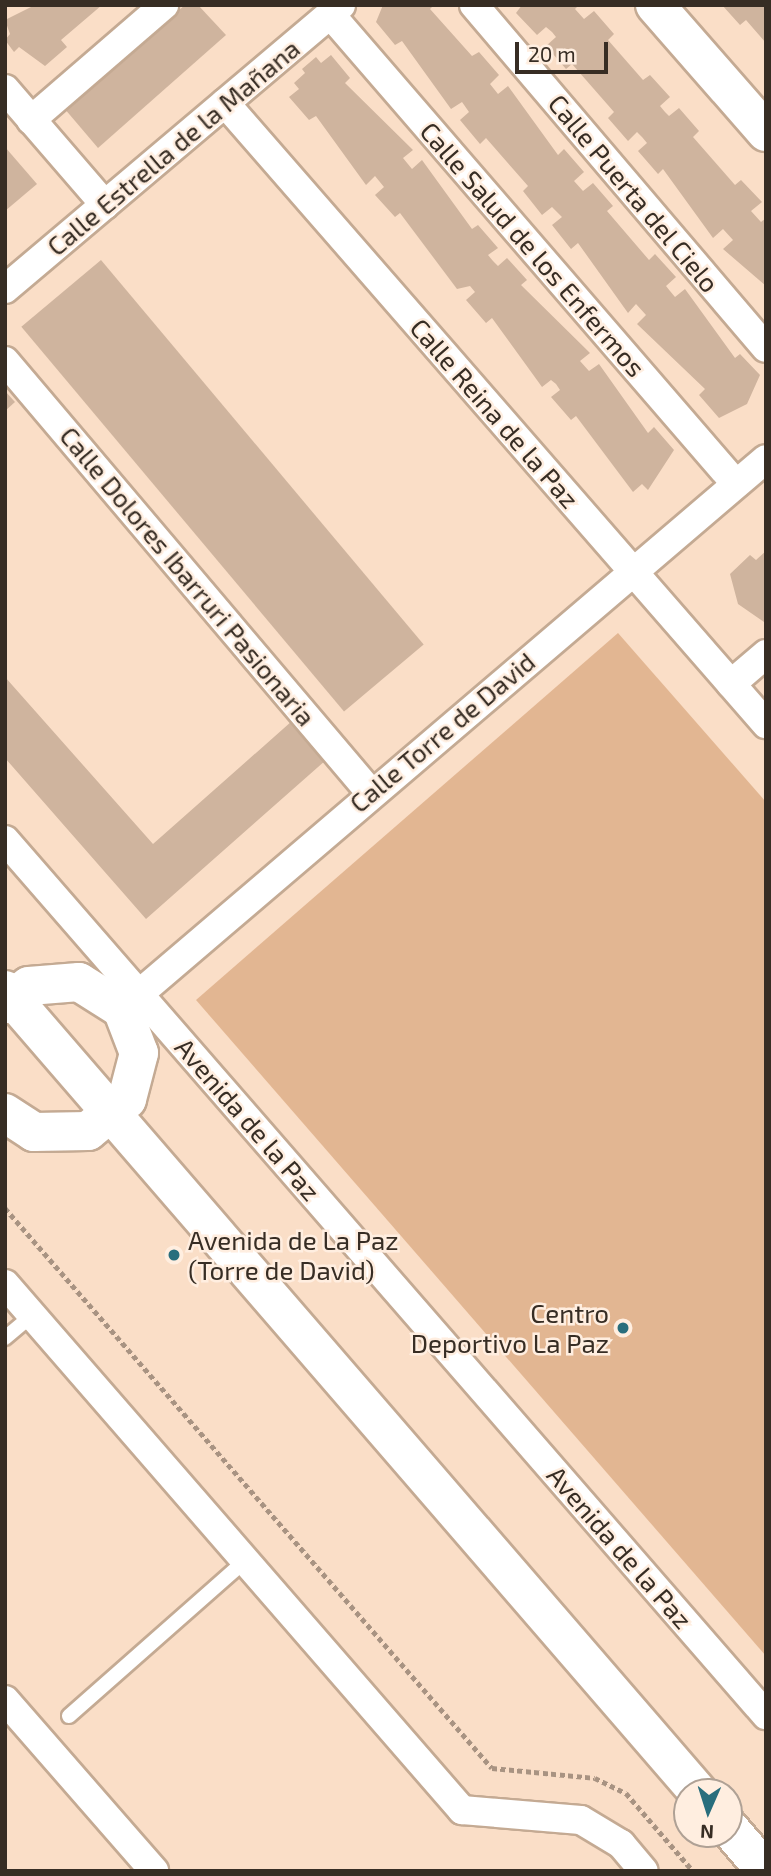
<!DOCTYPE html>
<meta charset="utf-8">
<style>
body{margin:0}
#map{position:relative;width:771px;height:1876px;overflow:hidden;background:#fadec7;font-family:"Exo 2",sans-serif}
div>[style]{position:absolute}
.green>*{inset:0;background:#e2b692}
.building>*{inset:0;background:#cfb49e;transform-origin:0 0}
.path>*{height:4.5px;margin-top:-2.25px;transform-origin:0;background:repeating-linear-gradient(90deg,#a89382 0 5px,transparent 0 8.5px)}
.roads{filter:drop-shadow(2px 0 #c4aa93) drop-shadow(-2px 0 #c4aa93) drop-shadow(0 2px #c4aa93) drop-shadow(0 -2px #c4aa93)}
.lane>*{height:14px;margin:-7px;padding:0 7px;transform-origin:7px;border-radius:7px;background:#fff}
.street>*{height:28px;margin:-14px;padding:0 14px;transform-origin:14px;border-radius:14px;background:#fff}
.secondary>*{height:38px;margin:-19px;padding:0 19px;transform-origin:19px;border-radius:19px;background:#fff}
.primary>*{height:38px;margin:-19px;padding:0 19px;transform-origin:19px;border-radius:19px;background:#fff}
.dots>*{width:19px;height:19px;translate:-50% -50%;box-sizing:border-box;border:4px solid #ffeee0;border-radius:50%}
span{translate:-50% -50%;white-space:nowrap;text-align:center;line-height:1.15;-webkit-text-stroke:5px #ffeee0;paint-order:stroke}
.street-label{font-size:26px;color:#372d24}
.poi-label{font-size:26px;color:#372d24}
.left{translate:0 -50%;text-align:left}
.right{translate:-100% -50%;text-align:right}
.frame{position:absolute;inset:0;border:7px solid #372d24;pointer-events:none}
.north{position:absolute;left:673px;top:1778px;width:70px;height:70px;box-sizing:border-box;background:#ffeee0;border:2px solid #afa195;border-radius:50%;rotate:183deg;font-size:19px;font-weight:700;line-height:28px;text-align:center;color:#372d24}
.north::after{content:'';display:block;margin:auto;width:24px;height:32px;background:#296e7d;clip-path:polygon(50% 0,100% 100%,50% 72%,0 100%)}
.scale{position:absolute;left:515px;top:42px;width:93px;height:32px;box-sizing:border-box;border:4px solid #372d24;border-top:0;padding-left:9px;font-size:21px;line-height:24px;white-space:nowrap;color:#372d24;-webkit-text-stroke:5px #ffeee0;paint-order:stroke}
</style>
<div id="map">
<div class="green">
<div style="clip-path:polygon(618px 633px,766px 802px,766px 1656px,196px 1000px)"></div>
</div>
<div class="building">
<div style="clip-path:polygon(35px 5px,102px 5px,61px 40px,67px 47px,45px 66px,19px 47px,14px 52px,5px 40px,10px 34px,5px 20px)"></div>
<div style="clip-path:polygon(185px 5px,198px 5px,226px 35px,98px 148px,64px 108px)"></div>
<div style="clip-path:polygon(383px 5px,434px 5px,430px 9px,472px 56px,479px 52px,499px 75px,490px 84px,498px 94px,508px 86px,558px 155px,564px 149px,584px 172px,574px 181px,583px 191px,593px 183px,613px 206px,607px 211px,649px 260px,655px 254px,676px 277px,666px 286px,670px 291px,675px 297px,685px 289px,735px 358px,740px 354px,760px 375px,747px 404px,719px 418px,699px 395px,705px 389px,637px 324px,646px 315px,636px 304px,628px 313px,578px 243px,571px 249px,552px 225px,562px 217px,552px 207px,542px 215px,523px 191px,528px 186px,486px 138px,480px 144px,460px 120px,469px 112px,462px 102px,451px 109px,402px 41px,395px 45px,376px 22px)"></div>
<div style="clip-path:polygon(522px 5px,579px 5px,575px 9px,584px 19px,594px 11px,614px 34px,608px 40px,643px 80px,650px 75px,670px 97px,660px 106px,665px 112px,669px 116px,679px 108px,699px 131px,693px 137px,735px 185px,741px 180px,762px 202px,751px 211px,761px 222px,766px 218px,766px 286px,723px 249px,733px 240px,723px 229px,713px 238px,663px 169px,658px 174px,638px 151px,647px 143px,642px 137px,637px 132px,628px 141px,608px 118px,614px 112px,572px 64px,566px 69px,546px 46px,556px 37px,552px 32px,546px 27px,537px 35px,516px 13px)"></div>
<div style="clip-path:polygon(722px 5px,766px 5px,766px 43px,746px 20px,740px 25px)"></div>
<div style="clip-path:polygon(331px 55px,350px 78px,345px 83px,413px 150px,403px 158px,412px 169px,422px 160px,472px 229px,478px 225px,498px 248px,488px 255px,493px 261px,498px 266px,507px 258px,527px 280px,521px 285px,590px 353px,580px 361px,589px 371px,599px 364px,648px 433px,654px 427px,674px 450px,648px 490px,642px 484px,633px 492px,576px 416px,571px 420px,551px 397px,560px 390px,556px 384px,551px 380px,542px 387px,492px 318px,486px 323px,466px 300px,475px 292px,470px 286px,457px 289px,400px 213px,395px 217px,375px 195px,384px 187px,375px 176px,366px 185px,316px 116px,309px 120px,289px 97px,299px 89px,294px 83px,305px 73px,302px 69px,316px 57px,321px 63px)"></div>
<div style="clip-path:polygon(5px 147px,37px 184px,5px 211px)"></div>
<div style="left:101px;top:260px;width:502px;height:104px;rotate:50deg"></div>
<div style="clip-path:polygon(5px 391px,15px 402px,5px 411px)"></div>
<div style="clip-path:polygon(766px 551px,766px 620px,764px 622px,738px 604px,730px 574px,750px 555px,756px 560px)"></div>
<div style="clip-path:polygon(5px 677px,153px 844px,292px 721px,326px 760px,146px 919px,5px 758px)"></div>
</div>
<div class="path">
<div style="left:5px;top:1208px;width:742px;rotate:48.99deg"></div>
<div style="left:492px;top:1768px;width:103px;rotate:5.5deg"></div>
<div style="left:595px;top:1778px;width:34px;rotate:26deg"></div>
<div style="left:626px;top:1793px;width:103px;rotate:49.3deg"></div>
</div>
<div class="roads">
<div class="lane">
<div style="left:5px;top:1338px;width:35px;rotate:-40deg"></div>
<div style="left:69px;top:1716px;width:235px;rotate:-41.4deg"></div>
</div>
<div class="street">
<div style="left:474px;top:5px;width:450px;rotate:49.6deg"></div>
<div style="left:330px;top:14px;width:621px;rotate:49.18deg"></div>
<div style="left:5px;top:89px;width:153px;rotate:49.2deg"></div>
<div style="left:225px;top:103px;width:824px;rotate:48.94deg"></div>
<div style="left:31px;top:120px;width:176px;rotate:-40.8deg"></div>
<div style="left:5px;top:289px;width:440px;rotate:-40.2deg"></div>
<div style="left:5px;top:361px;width:565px;rotate:49.74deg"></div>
<div style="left:731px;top:684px;width:46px;rotate:-40.6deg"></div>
<div style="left:5px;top:840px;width:1160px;rotate:48.99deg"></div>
<div style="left:126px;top:1005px;width:841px;rotate:-40.47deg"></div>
<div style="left:5px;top:1284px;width:697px;rotate:49.02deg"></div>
<div style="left:462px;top:1810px;width:119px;rotate:4.8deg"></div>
<div style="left:581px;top:1820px;width:47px;rotate:31deg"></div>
<div style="left:621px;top:1844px;width:35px;rotate:50deg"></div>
<div style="left:5px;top:1700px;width:227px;rotate:48.9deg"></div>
</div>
<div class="secondary">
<div style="left:655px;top:5px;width:169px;rotate:48.8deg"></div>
</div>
<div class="primary">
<div style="left:5px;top:990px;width:1060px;rotate:49.17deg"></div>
<div style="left:5px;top:1004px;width:30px;rotate:-37deg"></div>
<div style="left:29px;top:986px;width:50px;rotate:-4.6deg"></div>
<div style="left:79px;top:982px;width:51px;rotate:32.1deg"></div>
<div style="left:122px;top:1009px;width:47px;rotate:68.9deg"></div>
<div style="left:139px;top:1053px;width:48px;rotate:104.6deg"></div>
<div style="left:127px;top:1099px;width:50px;rotate:140.6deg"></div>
<div style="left:88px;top:1131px;width:54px;rotate:178.9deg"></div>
<div style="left:34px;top:1132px;width:35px;rotate:-147deg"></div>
<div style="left:729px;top:1828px;width:57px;rotate:49.3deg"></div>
</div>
</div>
<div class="dots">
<div style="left:174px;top:1255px;background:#296e7d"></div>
<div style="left:623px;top:1328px;background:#296e7d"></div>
</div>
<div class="street-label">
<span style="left:173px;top:147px;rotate:-40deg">Calle Estrella de la Mañana</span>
<span style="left:634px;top:193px;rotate:50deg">Calle Puerta del Cielo</span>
<span style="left:533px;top:249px;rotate:49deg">Calle Salud de los Enfermos</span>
<span style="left:495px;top:413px;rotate:49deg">Calle Reina de la Paz</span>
<span style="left:188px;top:576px;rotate:50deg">Calle Dolores Ibarruri Pasionaria</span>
<span style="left:442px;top:732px;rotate:-40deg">Calle Torre de David</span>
<span style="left:248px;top:1119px;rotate:49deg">Avenida de la Paz</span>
<span style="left:620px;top:1547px;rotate:49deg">Avenida de la Paz</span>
</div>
<div class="poi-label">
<span class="left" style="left:188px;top:1255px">Avenida de La Paz<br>(Torre de David)</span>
<span class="right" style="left:609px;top:1328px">Centro<br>Deportivo La Paz</span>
</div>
<div class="frame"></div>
<div class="north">N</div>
<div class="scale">20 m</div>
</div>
